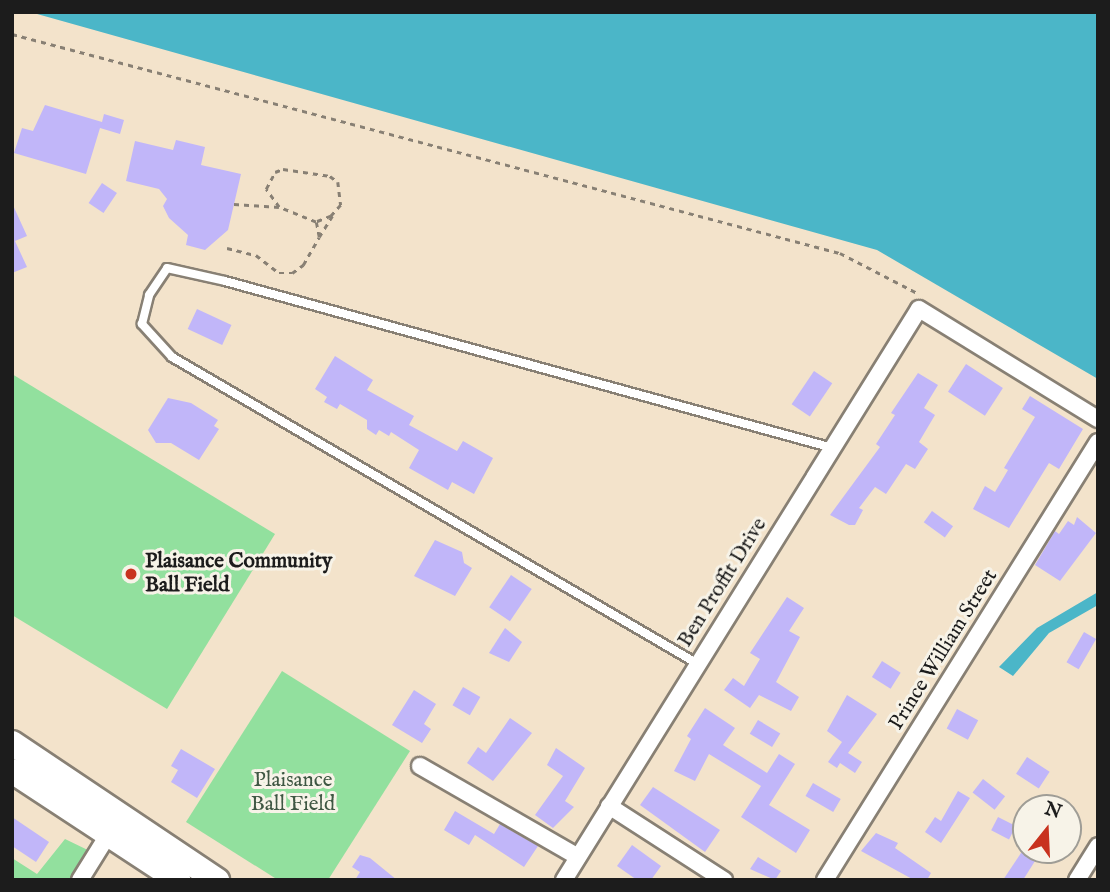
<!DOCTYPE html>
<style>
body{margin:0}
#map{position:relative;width:1110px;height:892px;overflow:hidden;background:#f3e3cb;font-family:"IM FELL English",serif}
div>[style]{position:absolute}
.green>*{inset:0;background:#92e09e}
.water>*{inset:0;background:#4bb6c8}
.building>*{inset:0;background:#c1b6f9;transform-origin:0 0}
.path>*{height:2.5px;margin-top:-1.25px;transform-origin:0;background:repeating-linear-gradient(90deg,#888074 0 5px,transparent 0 10px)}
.roads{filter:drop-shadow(2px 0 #888074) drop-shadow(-2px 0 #888074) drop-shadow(0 2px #888074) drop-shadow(0 -2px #888074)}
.lane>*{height:8px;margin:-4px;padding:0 4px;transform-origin:4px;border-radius:4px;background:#fff}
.street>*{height:16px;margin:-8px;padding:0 8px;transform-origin:8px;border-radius:8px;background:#fff}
.primary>*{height:24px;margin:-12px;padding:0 12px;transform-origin:12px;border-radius:12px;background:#fff}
.dots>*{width:19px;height:19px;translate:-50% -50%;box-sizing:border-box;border:4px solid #f7f3e8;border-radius:50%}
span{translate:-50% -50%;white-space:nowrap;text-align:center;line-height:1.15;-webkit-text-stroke:6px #f7f3e8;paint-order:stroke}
.poi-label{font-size:21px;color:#1c1c1c;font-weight:700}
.left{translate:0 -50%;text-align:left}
.street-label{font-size:21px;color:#1c1c1c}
.park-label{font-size:21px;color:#3f5743}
.frame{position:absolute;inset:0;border:14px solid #1c1c1c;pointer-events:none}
.north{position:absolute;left:1012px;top:794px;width:70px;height:70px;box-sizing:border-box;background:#f7f3e8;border:2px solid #9f9d96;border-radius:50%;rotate:18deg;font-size:19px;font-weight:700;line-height:28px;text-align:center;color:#1c1c1c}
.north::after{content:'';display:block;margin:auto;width:24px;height:32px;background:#c8321e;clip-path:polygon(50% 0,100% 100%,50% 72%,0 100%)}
</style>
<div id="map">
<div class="green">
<div style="clip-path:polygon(12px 374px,275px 534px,167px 709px,12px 615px)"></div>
<div style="clip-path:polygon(282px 671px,410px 751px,328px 880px,278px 880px,186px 822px)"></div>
<div style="clip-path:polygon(65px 839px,96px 854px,79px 880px,12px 880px,12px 858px,37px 874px)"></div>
</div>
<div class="water">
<div style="clip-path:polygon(30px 12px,1098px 12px,1098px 379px,877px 250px)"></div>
<div style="clip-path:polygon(1098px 592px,1098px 605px,1049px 633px,1013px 676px,999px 667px,1037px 628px)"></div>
</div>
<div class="building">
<div style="clip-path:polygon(45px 105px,102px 122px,104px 114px,124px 120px,120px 134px,100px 128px,86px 174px,14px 153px,22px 128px,33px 131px)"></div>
<div style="clip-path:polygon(176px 140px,205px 147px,201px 165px,241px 174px,228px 230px,205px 250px,186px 245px,188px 235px,169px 218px,163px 206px,167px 199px,159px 189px,126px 181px,135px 141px,173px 150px)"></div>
<div style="left:102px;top:183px;width:18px;height:24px;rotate:34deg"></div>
<div style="clip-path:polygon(12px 203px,27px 236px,15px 241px,27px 267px,12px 273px)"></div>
<div style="left:197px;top:309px;width:38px;height:22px;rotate:25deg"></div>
<div style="clip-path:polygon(335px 356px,373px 380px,367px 390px,414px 416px,409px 425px,457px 451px,463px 441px,493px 458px,474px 494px,452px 482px,448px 490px,409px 468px,419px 450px,391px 432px,389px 436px,379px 430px,376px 435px,367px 429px,367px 420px,340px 404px,337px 409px,324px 402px,327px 397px,315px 389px)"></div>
<div style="left:966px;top:364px;width:44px;height:33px;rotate:33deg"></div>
<div style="left:814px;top:371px;width:22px;height:40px;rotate:34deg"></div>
<div style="clip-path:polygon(918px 373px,938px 385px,924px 408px,935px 415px,919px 442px,928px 449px,915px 469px,906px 464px,886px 494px,875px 487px,859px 508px,863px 510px,855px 525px,849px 525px,830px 515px,880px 447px,876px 444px,895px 415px,891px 413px)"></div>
<div style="clip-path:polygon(1030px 396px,1083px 429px,1059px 469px,1049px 463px,1009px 528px,973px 509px,985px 486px,995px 492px,1008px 470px,1004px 468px,1035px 417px,1022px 409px)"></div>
<div style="clip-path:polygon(168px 398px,191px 403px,218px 420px,214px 426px,219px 429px,199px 460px,171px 443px,156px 443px,148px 430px)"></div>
<div style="left:932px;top:511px;width:26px;height:14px;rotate:36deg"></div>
<div style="clip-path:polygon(1077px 517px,1096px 533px,1060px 581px,1035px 565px,1055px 531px,1059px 534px,1068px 521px,1074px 525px)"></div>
<div style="clip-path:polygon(435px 540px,462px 552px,464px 563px,472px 568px,455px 596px,414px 576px)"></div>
<div style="left:511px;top:575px;width:25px;height:39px;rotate:34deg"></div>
<div style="clip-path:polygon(787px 597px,804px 608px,789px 631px,800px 637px,776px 682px,799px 697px,791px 711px,759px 695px,750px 708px,724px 690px,733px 678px,744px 686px,760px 659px,750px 653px)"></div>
<div style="clip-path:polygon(505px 628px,522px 642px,509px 662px,489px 653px)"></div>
<div style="left:1084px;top:632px;width:14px;height:35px;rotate:30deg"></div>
<div style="left:882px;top:661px;width:22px;height:19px;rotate:32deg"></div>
<div style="left:463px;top:687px;width:20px;height:21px;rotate:30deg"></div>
<div style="clip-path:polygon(414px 690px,436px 704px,424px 724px,431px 729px,422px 743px,392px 725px)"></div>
<div style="clip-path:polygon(847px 695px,877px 714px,848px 753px,862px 762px,855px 773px,840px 763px,837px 768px,828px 762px,842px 742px,827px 731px)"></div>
<div style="clip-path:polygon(705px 708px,735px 728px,723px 745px,767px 773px,779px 754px,795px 764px,769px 805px,810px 830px,796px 853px,741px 817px,761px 786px,709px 754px,695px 781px,674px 771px,691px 739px,687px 736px)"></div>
<div style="left:957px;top:709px;width:24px;height:22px;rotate:28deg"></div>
<div style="clip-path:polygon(510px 718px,532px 733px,493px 781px,467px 763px,478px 747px,486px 753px)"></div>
<div style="left:758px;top:720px;width:26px;height:16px;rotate:31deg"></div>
<div style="clip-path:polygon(556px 748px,585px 768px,565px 801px,574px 807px,553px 828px,535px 815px,563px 776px,547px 765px)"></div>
<div style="clip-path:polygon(181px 749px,215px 769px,197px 798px,171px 782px,178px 770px,171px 766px)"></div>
<div style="left:1027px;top:757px;width:27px;height:20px;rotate:33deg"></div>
<div style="left:983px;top:779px;width:28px;height:17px;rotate:38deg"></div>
<div style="left:813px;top:783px;width:32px;height:15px;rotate:30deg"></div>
<div style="clip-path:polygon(653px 787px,720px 830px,705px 852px,640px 805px)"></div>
<div style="clip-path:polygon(958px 791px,970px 798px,941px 843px,925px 832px,935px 817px,941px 821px)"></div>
<div style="clip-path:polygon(455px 811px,494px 834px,500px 824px,538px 846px,524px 867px,475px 835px,469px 845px,444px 830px)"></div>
<div style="clip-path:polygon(12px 817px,49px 842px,36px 862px,12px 846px)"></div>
<div style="left:998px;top:817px;width:20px;height:15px;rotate:27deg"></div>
<div style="clip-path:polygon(876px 833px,898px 843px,895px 848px,931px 873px,927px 880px,914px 880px,861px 851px)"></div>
<div style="clip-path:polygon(632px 845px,661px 866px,651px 880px,637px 880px,617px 866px)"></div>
<div style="clip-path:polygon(1023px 850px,1042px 850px,1023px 880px,1003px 880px)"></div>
<div style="clip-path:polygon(360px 855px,370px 858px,397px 880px,355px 880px,360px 872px,352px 867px)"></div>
<div style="clip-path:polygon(758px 857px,781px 871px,775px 880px,750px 869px)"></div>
</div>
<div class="path">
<div style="left:12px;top:34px;width:856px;rotate:14.82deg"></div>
<div style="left:840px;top:253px;width:89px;rotate:27.4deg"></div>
<div style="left:283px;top:169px;width:48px;rotate:8.5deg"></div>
<div style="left:330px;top:176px;width:10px;rotate:37deg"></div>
<div style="left:338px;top:182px;width:23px;rotate:83deg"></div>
<div style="left:341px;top:205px;width:15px;rotate:132deg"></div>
<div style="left:331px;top:216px;width:16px;rotate:158deg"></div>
<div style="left:316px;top:222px;width:40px;rotate:-158deg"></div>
<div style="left:279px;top:207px;width:22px;rotate:-126deg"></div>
<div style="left:266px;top:189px;width:19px;rotate:-62deg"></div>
<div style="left:275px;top:172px;width:9px;rotate:-21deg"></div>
<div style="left:234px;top:204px;width:45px;rotate:3.8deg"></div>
<div style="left:319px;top:237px;width:25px;rotate:-58deg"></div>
<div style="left:227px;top:248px;width:30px;rotate:14deg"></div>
<div style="left:256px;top:255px;width:29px;rotate:38deg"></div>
<div style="left:279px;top:273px;width:13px"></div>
<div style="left:292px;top:273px;width:14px;rotate:-36deg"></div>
<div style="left:303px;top:265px;width:32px;rotate:-60deg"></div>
<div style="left:319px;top:237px;width:15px;rotate:-101deg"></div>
</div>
<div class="roads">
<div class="lane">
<div style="left:698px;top:664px;width:609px;rotate:-149.73deg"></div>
<div style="left:172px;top:357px;width:45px;rotate:-132.3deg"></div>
<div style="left:142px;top:324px;width:30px;rotate:-76deg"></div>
<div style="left:149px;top:295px;width:32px;rotate:-56deg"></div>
<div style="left:167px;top:268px;width:59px;rotate:12.6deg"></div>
<div style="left:225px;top:281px;width:631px;rotate:15.36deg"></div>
</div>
<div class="street">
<div style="left:420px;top:766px;width:182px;rotate:29.9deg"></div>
<div style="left:609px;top:806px;width:137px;rotate:32.8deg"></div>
<div style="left:80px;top:880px;width:53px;rotate:-58.1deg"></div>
<div style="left:564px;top:880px;width:672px;rotate:-58.13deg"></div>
<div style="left:919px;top:309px;width:210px;rotate:31.6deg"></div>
<div style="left:825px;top:880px;width:516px;rotate:-58.07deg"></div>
<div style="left:1077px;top:880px;width:40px;rotate:-58deg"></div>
</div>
<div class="primary">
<div style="left:12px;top:743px;width:247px;rotate:33.8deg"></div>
<div style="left:12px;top:771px;width:199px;rotate:33.3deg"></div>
</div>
</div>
<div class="dots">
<div style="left:131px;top:574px;background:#c8321e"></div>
</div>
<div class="poi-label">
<span class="left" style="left:145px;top:574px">Plaisance Community<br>Ball Field</span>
</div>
<div class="street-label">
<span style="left:723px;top:583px;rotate:-58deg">Ben Proffit Drive</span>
<span style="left:944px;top:650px;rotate:-58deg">Prince William Street</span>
</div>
<div class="park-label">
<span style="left:293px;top:793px">Plaisance<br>Ball Field</span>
</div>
<div class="frame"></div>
<div class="north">N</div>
</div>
